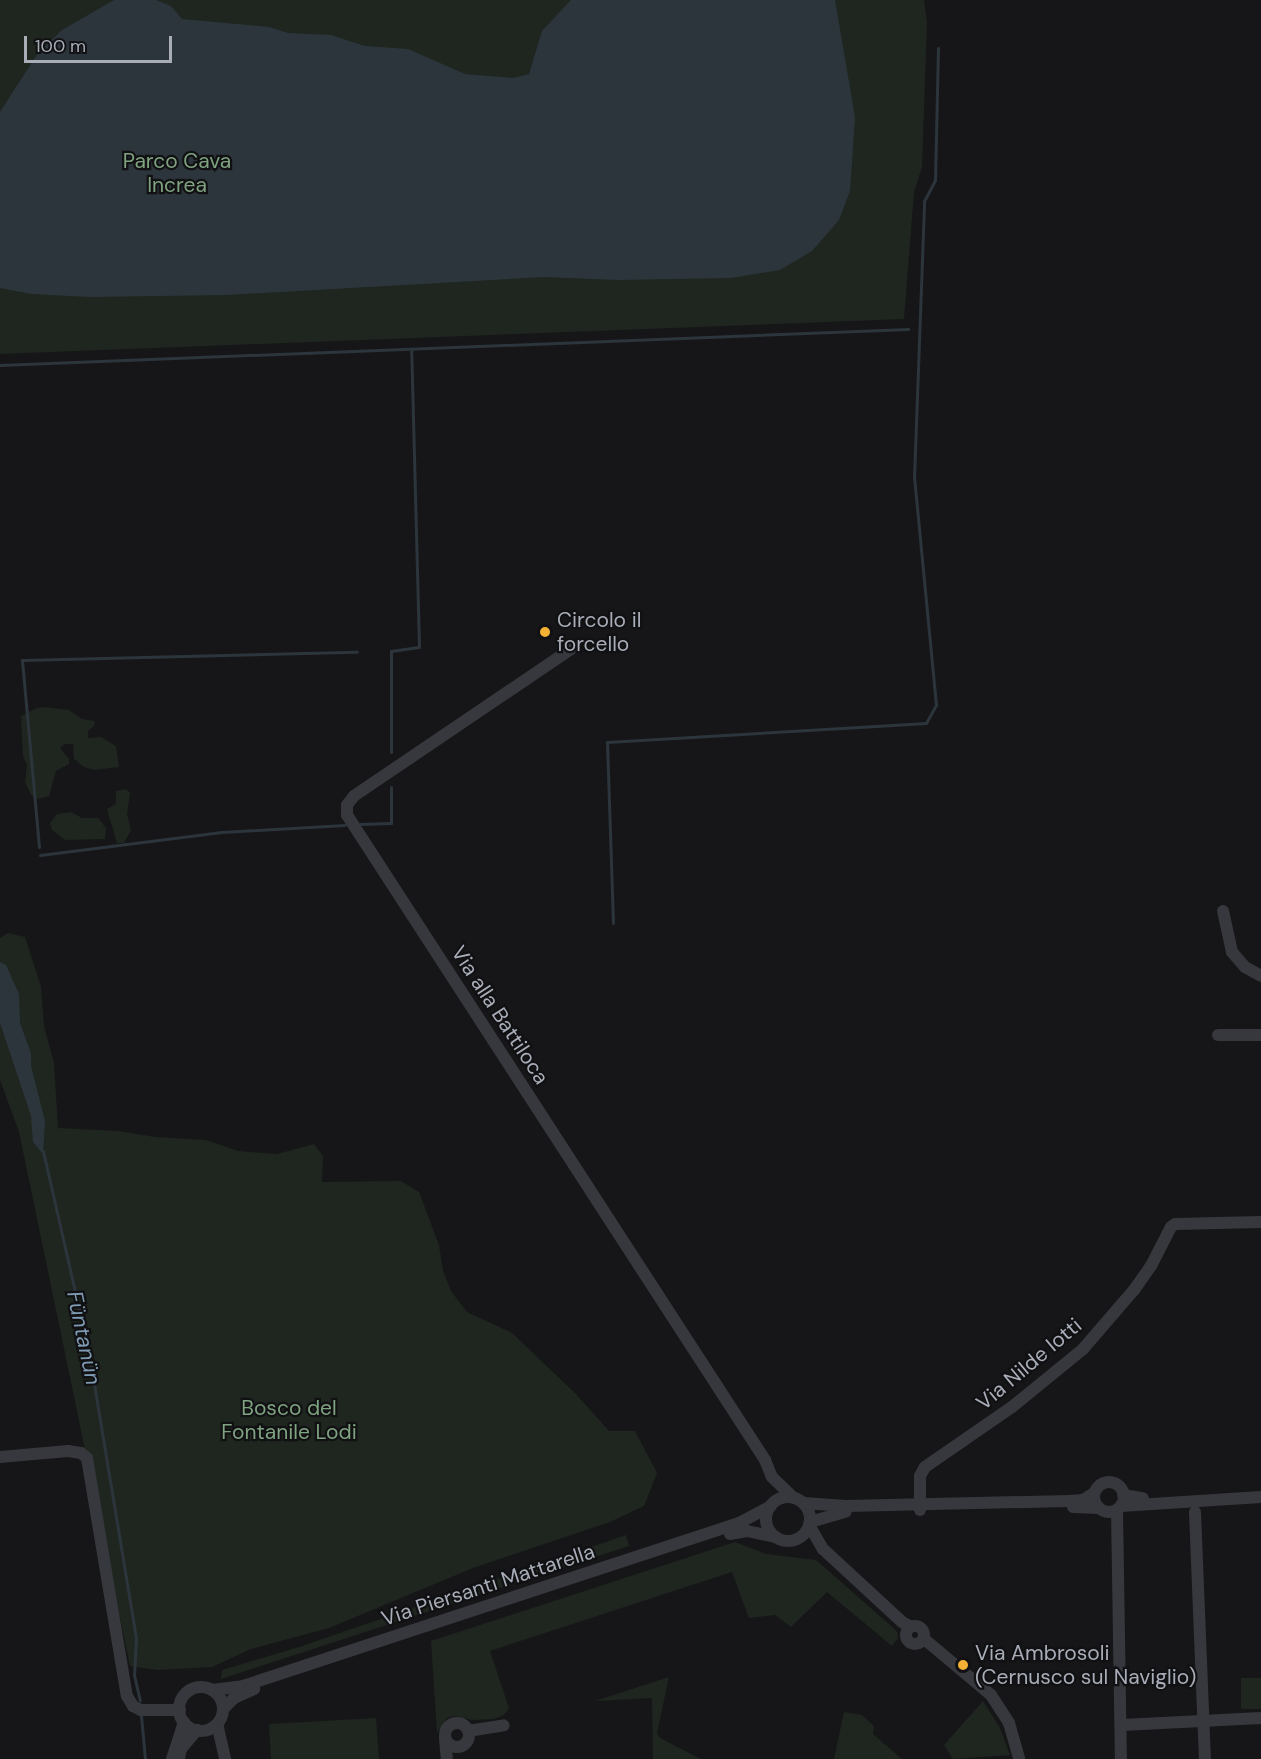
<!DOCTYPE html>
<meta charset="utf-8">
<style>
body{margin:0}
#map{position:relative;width:1261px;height:1759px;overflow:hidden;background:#161618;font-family:"DM Sans",sans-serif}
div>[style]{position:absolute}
.green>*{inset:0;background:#1e261f;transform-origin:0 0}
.water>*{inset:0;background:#2c353c}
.stream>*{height:3px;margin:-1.5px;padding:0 1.5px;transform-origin:1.5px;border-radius:1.5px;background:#2c353c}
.minor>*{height:12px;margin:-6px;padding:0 6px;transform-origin:6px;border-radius:6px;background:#37383d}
.minor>.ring{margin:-6px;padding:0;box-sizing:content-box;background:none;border:12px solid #37383d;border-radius:50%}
.dots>*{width:16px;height:16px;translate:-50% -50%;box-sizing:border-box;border:3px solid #111113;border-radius:50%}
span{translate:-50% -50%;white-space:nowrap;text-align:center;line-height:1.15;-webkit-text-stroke:4.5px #111113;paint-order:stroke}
.park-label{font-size:21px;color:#7fa381}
.poi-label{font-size:21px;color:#a8adb8}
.left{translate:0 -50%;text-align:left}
.street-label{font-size:21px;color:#a8adb8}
.water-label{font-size:22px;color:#7f9bb3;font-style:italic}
.scale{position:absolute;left:24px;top:36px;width:148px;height:27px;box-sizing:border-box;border:3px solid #a8adb8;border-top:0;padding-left:8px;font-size:18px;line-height:21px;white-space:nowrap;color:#a8adb8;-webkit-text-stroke:4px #111113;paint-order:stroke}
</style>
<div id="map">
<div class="green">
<div style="clip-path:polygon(0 0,924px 0,927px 22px,922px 167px,914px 192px,904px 319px,0 354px)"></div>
<div style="clip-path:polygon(43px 707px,69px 710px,82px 719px,95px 721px,94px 726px,88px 731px,88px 738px,101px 737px,116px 746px,119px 767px,94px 770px,84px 767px,74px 759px,73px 744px,65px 744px,60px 748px,69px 759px,69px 764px,56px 771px,49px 796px,39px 799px,31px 795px,25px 782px,27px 765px,23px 756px,21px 716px,37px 708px)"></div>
<div style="clip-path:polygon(126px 789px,130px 793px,127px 814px,131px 830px,124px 843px,117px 843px,107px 809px,116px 804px,116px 791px)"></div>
<div style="clip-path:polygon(71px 812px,82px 818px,98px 818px,106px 828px,105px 839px,65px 840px,52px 830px,50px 823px,57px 814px)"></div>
<div style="clip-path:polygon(8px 933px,25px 937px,41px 987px,44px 1026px,54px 1063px,58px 1128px,119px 1131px,155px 1137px,206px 1140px,238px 1151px,277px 1154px,314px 1144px,323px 1156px,322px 1182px,401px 1181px,419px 1192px,439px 1245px,443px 1271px,451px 1291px,467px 1312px,512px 1333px,576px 1394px,609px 1431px,635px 1431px,657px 1473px,644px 1506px,610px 1522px,473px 1568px,329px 1628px,251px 1649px,212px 1667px,157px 1670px,130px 1666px,19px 1132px,0 1080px,0 938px)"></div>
<div style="clip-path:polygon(626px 1535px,629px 1546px,221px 1679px,222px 1670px,299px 1647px)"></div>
<div style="clip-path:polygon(735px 1542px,766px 1554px,816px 1560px,890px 1625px,897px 1632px,898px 1638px,892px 1646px,827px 1592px,791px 1627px,775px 1615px,749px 1618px,732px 1572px,490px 1651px,509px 1708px,504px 1715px,494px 1719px,472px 1720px,454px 1716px,447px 1718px,437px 1733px,431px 1641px)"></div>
<div style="clip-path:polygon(669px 1677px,657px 1733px,660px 1738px,701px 1759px,653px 1759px,652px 1698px,595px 1701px)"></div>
<div style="left:1261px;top:1678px;width:31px;height:20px;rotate:90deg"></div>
<div style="clip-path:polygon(983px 1701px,1000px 1728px,1010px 1755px,953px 1759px,944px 1745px)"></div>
<div style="clip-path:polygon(844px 1712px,862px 1715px,874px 1726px,873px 1734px,902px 1759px,834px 1759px)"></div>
<div style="clip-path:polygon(376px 1718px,379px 1759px,271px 1759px,269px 1724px)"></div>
</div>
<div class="water">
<div style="clip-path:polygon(114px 0,156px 0,171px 6px,182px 19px,269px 27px,288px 33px,331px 35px,365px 46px,408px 49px,465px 74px,513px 78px,529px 74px,542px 31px,571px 0,835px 0,855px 117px,850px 191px,839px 220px,812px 251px,780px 270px,731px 278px,617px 280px,544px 277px,227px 295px,89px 297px,32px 294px,0 288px,0 112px,38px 53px,62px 30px)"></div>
<div style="clip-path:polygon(0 962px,6px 965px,19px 994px,20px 1023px,31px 1053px,31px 1066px,45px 1121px,43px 1154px,33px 1142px,31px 1116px,0 1023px)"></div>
</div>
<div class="stream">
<div style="left:0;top:365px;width:909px;rotate:-2.27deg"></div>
<div style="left:391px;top:752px;width:101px;rotate:-90deg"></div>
<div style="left:391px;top:651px;width:28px;rotate:-8deg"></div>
<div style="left:419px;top:647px;width:297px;rotate:-91.5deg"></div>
<div style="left:360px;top:824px;width:31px;rotate:-2deg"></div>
<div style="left:391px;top:823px;width:36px;rotate:-90deg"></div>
<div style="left:39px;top:847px;width:188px;rotate:-95.2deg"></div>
<div style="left:22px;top:660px;width:335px;rotate:-1.4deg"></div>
<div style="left:40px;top:855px;width:183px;rotate:-7.2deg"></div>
<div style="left:222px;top:832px;width:123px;rotate:-3.3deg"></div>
<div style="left:613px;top:923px;width:181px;rotate:-91.9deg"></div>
<div style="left:607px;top:742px;width:320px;rotate:-3.4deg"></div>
<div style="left:926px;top:723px;width:21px;rotate:-61deg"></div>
<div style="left:936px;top:705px;width:228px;rotate:-95.5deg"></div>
<div style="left:914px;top:478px;width:277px;rotate:-87.9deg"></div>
<div style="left:924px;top:201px;width:24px;rotate:-62deg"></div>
<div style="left:935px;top:180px;width:132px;rotate:-88.7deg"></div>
<div style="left:43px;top:1151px;width:208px;rotate:77.2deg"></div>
<div style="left:89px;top:1354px;width:288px;rotate:80.6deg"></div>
<div style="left:136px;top:1638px;width:37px;rotate:93deg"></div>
<div style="left:134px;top:1675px;width:26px;rotate:77deg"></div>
<div style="left:141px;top:1716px;width:43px;rotate:84.7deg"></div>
</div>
<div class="minor">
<div style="left:571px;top:649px;width:262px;rotate:145.9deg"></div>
<div style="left:354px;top:796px;width:11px;rotate:128deg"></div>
<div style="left:347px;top:805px;width:10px;rotate:90deg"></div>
<div style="left:347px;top:815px;width:769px;rotate:57.05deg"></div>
<div style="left:765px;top:1460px;width:18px;rotate:68deg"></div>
<div style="left:772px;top:1477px;width:30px;rotate:44deg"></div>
<div style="left:1223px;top:911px;width:42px;rotate:77.6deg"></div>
<div style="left:1232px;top:952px;width:20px;rotate:49deg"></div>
<div style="left:1245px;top:967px;width:18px;rotate:29deg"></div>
<div style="left:1218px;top:1035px;width:43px"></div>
<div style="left:0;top:1457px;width:68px;rotate:-5deg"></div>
<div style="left:68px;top:1451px;width:13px;rotate:9deg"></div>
<div style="left:81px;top:1453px;width:8px;rotate:40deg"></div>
<div style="left:87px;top:1458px;width:241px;rotate:80.5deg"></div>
<div style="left:127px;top:1696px;width:12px;rotate:59deg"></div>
<div style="left:133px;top:1706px;width:9px;rotate:27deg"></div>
<div style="left:141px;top:1710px;width:39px"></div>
<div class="ring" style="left:1094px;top:1482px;width:18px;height:18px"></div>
<div style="left:1123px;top:1495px;width:20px;rotate:9deg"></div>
<div class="ring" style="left:766px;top:1497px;width:32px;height:32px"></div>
<div style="left:803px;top:1503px;width:43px;rotate:4deg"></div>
<div style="left:846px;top:1506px;width:223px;rotate:-1.3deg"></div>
<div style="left:1069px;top:1501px;width:14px;rotate:-4deg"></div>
<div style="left:1083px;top:1500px;width:13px;rotate:-32deg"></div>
<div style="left:1121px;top:1506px;width:140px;rotate:-3.7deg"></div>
<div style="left:1073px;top:1507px;width:26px;rotate:2deg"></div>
<div style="left:920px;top:1510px;width:34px;rotate:-90deg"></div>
<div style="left:920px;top:1476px;width:10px;rotate:-61deg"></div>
<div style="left:925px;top:1467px;width:106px;rotate:-34.6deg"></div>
<div style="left:1012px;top:1407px;width:92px;rotate:-39.2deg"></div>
<div style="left:1083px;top:1349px;width:78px;rotate:-49.2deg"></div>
<div style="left:1134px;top:1290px;width:29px;rotate:-55deg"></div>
<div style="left:1151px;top:1266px;width:44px;rotate:-62.9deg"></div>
<div style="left:1171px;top:1227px;width:5px;rotate:-37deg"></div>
<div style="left:1175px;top:1224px;width:86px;rotate:-1.3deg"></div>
<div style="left:1117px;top:1510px;width:249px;rotate:89.1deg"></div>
<div style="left:1195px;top:1512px;width:247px;rotate:87.7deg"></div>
<div style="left:810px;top:1522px;width:37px;rotate:-16deg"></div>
<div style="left:809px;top:1525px;width:28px;rotate:60deg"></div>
<div style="left:823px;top:1549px;width:108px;rotate:42.7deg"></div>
<div style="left:902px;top:1622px;width:10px;rotate:29deg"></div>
<div style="left:730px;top:1534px;width:17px;rotate:-10deg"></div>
<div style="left:747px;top:1531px;width:30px;rotate:12deg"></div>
<div class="ring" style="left:906px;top:1626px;width:6px;height:6px"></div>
<div style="left:923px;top:1638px;width:89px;rotate:40deg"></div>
<div style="left:991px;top:1695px;width:33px;rotate:57deg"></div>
<div style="left:1009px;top:1723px;width:37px;rotate:74deg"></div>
<div class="ring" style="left:179px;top:1687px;width:32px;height:32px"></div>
<div style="left:212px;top:1690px;width:31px;rotate:-7deg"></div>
<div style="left:243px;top:1686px;width:522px;rotate:-18.19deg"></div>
<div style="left:739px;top:1523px;width:36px;rotate:-28deg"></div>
<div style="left:223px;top:1709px;width:16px;rotate:-45deg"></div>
<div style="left:234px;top:1698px;width:22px;rotate:-24deg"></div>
<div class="ring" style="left:445px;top:1723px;width:12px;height:12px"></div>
<div style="left:1122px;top:1725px;width:139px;rotate:-2.9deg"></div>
<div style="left:215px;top:1726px;width:4px;rotate:34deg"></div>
<div style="left:218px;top:1728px;width:32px;rotate:77deg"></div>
<div style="left:468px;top:1731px;width:36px;rotate:-9deg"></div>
<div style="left:445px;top:1738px;width:21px;rotate:85deg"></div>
<div style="left:172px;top:1759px;width:39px;rotate:-72deg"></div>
<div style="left:179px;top:1759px;width:10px;rotate:-79deg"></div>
<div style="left:181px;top:1749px;width:25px;rotate:-50deg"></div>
</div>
<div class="dots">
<div style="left:545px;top:632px;background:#f2b134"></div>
<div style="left:963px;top:1665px;background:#f2b134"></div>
</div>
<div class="park-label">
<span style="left:177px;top:173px">Parco Cava<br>Increa</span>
<span style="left:289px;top:1420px">Bosco del<br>Fontanile Lodi</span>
</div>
<div class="poi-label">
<span class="left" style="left:557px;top:632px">Circolo il<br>forcello</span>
<span class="left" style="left:975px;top:1665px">Via Ambrosoli<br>(Cernusco sul Naviglio)</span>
</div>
<div class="street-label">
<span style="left:500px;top:1015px;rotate:57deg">Via alla Battiloca</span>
<span style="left:1029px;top:1364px;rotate:-40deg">Via Nilde Iotti</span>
<span style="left:488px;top:1585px;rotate:-18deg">Via Piersanti Mattarella</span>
</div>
<div class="water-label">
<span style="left:84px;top:1338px;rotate:78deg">Füntanün</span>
</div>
<div class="scale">100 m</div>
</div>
